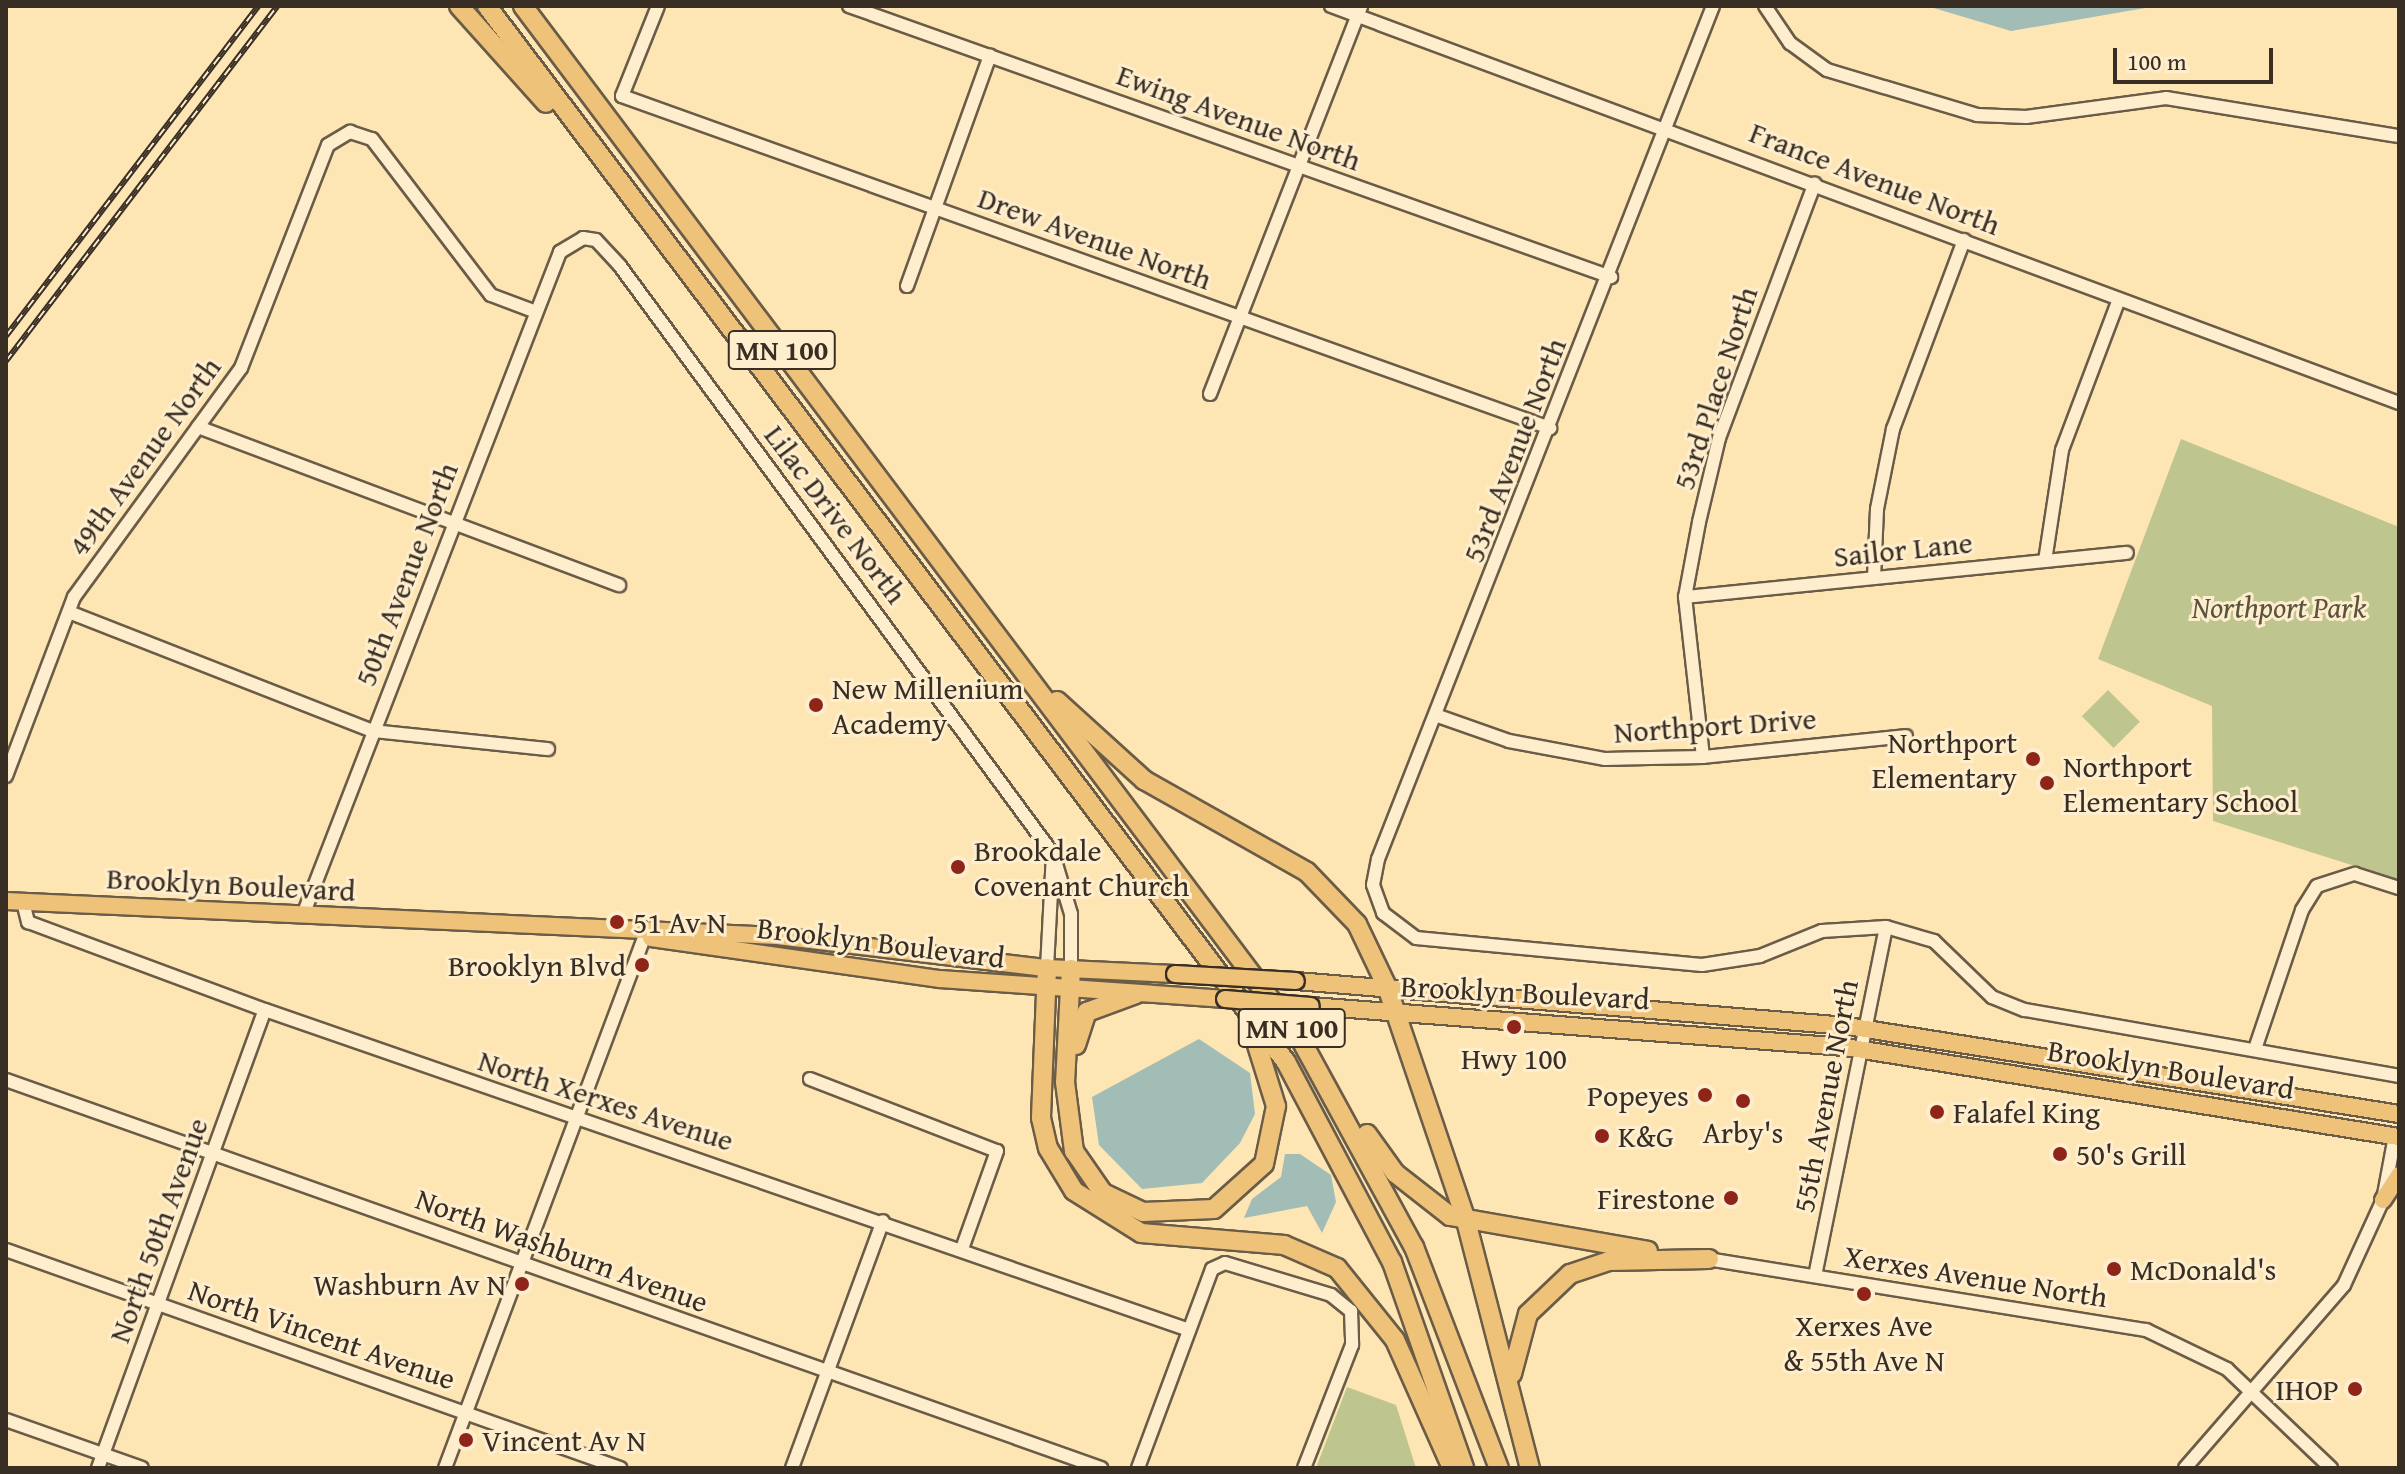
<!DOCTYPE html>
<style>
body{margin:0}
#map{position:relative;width:2405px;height:1474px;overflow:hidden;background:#fee5b4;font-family:"Gentium Book Plus",serif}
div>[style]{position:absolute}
.green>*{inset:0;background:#bec58e;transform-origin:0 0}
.water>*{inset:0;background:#a2bdb5}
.roads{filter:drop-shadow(2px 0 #6a5c47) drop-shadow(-2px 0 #6a5c47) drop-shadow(0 2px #6a5c47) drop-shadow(0 -2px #6a5c47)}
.minor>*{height:12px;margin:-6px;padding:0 6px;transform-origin:6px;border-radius:6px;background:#feeece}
.major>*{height:16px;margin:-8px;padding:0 8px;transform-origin:8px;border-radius:8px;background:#efc27a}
.highway>*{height:18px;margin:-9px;padding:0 9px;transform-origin:9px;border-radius:9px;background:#efc27a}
.rail>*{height:6px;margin-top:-3px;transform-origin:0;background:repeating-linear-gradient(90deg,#feeece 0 9px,#382e23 0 18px);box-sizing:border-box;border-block:2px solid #382e23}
.bridges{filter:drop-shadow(2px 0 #382e23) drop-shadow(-2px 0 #382e23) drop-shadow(0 2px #382e23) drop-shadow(0 -2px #382e23)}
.major-bridge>*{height:16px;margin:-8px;padding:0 8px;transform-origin:8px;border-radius:8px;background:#efc27a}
.dots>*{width:22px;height:22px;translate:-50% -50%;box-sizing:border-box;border:4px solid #feeece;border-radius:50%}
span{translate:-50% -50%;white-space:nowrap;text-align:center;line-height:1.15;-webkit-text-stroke:6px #feeece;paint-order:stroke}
.shield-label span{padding:2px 6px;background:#feeece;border:2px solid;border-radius:6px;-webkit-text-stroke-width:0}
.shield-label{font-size:28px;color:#382e23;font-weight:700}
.street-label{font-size:30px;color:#382e23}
.park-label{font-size:30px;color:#5a543e;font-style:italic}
.poi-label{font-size:30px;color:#382e23}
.left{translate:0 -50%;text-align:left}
.right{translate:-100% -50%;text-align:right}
.frame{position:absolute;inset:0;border:8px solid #382e23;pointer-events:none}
.scale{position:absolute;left:2113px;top:48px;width:160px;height:36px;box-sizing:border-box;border:4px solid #382e23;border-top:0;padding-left:10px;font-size:24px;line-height:28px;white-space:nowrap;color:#382e23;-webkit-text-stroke:6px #feeece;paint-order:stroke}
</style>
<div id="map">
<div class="green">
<div style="clip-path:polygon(2181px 439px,2399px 527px,2399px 880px,2213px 821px,2212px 706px,2098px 659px)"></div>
<div style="left:2108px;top:690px;width:45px;height:37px;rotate:45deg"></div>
<div style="clip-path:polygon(1347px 1387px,1396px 1405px,1416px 1468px,1316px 1468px)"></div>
</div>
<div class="water">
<div style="clip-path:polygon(1927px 6px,2157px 6px,2011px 31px)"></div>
<div style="clip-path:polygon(1199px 1039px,1250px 1073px,1255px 1114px,1240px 1143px,1202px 1183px,1142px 1189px,1099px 1145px,1092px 1097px)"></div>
<div style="clip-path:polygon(1285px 1154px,1300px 1154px,1331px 1175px,1336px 1202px,1322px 1233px,1307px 1206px,1244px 1218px,1252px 1199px,1281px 1177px)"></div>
</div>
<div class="roads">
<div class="minor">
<div style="left:658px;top:6px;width:97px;rotate:111.8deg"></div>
<div style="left:622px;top:96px;width:986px;rotate:19.69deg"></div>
<div style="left:849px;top:6px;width:809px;rotate:19.58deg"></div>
<div style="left:1331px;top:6px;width:1139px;rotate:20.39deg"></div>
<div style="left:1713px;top:6px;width:916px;rotate:111.44deg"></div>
<div style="left:1378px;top:859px;width:26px;rotate:101deg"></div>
<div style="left:1373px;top:885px;width:30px;rotate:70deg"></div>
<div style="left:1383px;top:913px;width:41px;rotate:37.1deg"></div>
<div style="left:1416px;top:938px;width:287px;rotate:5.4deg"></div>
<div style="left:1702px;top:965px;width:59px;rotate:-8.8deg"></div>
<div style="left:1760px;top:956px;width:67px;rotate:-22deg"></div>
<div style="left:1822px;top:931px;width:64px;rotate:-3.6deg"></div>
<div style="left:1886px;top:927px;width:50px;rotate:16.3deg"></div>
<div style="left:1934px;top:941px;width:81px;rotate:44deg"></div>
<div style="left:1992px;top:997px;width:35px;rotate:22deg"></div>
<div style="left:2025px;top:1010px;width:380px;rotate:10deg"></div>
<div style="left:1765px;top:6px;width:45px;rotate:56deg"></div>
<div style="left:1790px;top:43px;width:46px;rotate:36.1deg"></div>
<div style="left:1827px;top:70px;width:157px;rotate:16.7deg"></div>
<div style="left:1977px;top:115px;width:49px;rotate:2.3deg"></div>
<div style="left:2026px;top:117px;width:141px;rotate:-7.7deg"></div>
<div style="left:2166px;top:98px;width:236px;rotate:9.3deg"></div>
<div style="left:907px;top:286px;width:245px;rotate:-70.2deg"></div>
<div style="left:1210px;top:394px;width:416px;rotate:-68.7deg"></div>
<div style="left:198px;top:427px;width:450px;rotate:20.6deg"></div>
<div style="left:2045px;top:561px;width:112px;rotate:-81.3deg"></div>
<div style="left:2062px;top:450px;width:161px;rotate:-69.3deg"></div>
<div style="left:1874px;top:578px;width:69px;rotate:-87.5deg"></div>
<div style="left:1877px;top:509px;width:82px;rotate:-78.7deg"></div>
<div style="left:1893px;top:429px;width:202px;rotate:-69.4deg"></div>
<div style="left:1685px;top:597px;width:444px;rotate:-5.7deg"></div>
<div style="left:69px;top:612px;width:326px;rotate:21.4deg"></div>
<div style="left:373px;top:731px;width:176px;rotate:5.9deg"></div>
<div style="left:1438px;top:716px;width:75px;rotate:19.4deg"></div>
<div style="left:1509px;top:741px;width:98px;rotate:10.6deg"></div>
<div style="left:1605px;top:759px;width:98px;rotate:-1.2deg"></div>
<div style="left:1703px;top:757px;width:204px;rotate:-5.9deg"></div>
<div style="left:1703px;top:757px;width:161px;rotate:-96.4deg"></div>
<div style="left:1685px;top:597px;width:76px;rotate:-79.4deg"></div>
<div style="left:1699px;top:522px;width:86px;rotate:-76.6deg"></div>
<div style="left:1719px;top:438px;width:272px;rotate:-69.4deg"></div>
<div style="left:6px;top:776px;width:191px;rotate:-69.2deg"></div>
<div style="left:74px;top:597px;width:283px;rotate:-53.9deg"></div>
<div style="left:241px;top:368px;width:239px;rotate:-68.7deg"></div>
<div style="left:328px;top:145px;width:26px;rotate:-31deg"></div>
<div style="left:350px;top:132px;width:23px;rotate:18deg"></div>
<div style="left:372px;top:139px;width:196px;rotate:52.7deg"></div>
<div style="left:491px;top:295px;width:48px;rotate:20.7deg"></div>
<div style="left:23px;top:902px;width:21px;rotate:76deg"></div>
<div style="left:28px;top:922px;width:253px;rotate:20.4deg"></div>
<div style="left:265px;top:1010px;width:978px;rotate:19.1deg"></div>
<div style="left:303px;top:915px;width:711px;rotate:-68.81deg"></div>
<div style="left:560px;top:252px;width:27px;rotate:-31deg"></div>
<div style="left:583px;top:238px;width:13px;rotate:9deg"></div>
<div style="left:596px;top:240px;width:35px;rotate:47deg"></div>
<div style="left:620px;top:266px;width:730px;rotate:53.63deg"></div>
<div style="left:1047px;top:968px;width:114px;rotate:-87deg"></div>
<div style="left:1053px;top:854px;width:63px;rotate:73.3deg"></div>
<div style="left:1071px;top:914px;width:55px;rotate:90deg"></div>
<div style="left:2255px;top:1049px;width:147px;rotate:-71.3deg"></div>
<div style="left:2302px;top:910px;width:28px;rotate:-58deg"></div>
<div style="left:2317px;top:886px;width:40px;rotate:-18deg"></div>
<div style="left:2355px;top:874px;width:46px;rotate:17.7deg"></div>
<div style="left:810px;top:1079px;width:200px;rotate:21.1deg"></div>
<div style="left:997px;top:1151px;width:104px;rotate:109.7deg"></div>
<div style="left:6px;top:1080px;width:1162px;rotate:19.51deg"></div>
<div style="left:6px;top:1250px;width:652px;rotate:19.55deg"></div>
<div style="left:1701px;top:1258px;width:451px;rotate:9.2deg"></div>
<div style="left:2146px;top:1330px;width:90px;rotate:25.7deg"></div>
<div style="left:2227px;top:1369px;width:144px;rotate:43.6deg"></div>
<div style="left:1815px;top:1276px;width:356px;rotate:-78.5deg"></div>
<div style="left:6px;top:1420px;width:144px;rotate:19.4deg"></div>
<div style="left:98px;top:1468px;width:487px;rotate:-70deg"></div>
<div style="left:445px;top:1468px;width:569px;rotate:-69.43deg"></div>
<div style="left:792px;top:1468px;width:263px;rotate:-69.8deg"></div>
<div style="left:1138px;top:1468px;width:212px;rotate:-69.6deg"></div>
<div style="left:1212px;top:1269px;width:14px;rotate:-25deg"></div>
<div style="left:1225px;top:1263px;width:111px;rotate:16.8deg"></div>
<div style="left:1331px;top:1295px;width:26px;rotate:39deg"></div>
<div style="left:1351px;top:1311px;width:34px;rotate:88deg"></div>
<div style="left:1352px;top:1345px;width:132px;rotate:111.3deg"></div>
<div style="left:2185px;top:1468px;width:242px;rotate:-49deg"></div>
<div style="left:2344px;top:1285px;width:94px;rotate:-65.4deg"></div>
<div style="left:2383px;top:1200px;width:65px;rotate:-79.4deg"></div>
</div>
<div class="major">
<div style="left:6px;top:901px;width:772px;rotate:2.6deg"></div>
<div style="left:777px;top:936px;width:272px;rotate:6.8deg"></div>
<div style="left:1047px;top:968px;width:128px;rotate:2.7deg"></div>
<div style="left:651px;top:938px;width:292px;rotate:8.1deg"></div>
<div style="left:940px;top:979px;width:286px;rotate:4deg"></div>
<div style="left:1296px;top:981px;width:553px;rotate:4.67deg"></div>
<div style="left:1847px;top:1026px;width:559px;rotate:9.06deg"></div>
<div style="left:1311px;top:1006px;width:536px;rotate:4.39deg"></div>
<div style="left:1845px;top:1047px;width:561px;rotate:9.23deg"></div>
<div style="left:2383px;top:1200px;width:30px;rotate:-57deg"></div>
</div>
<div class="highway">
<div style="left:459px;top:6px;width:130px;rotate:48.1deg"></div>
<div style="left:487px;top:6px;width:1324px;rotate:52.89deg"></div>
<div style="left:1286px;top:1062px;width:226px;rotate:62.1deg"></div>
<div style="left:1392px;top:1262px;width:218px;rotate:70.7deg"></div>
<div style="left:523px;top:6px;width:1294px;rotate:53.04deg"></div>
<div style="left:1301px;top:1040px;width:236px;rotate:61.4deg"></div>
<div style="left:1414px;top:1247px;width:237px;rotate:69deg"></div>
<div style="left:1057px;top:701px;width:118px;rotate:42.2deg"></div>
<div style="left:1144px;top:780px;width:187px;rotate:29.4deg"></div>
<div style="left:1307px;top:872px;width:72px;rotate:46.1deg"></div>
<div style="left:1357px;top:924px;width:70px;rotate:64.5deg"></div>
<div style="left:1387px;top:987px;width:247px;rotate:71.3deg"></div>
<div style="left:1466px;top:1221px;width:255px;rotate:75.5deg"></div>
<div style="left:1047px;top:968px;width:150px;rotate:92.3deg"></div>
<div style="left:1041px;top:1118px;width:31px;rotate:77deg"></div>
<div style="left:1048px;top:1148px;width:50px;rotate:58.8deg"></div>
<div style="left:1074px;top:1191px;width:79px;rotate:32.1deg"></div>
<div style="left:1141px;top:1233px;width:144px;rotate:4.8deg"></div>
<div style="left:1284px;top:1245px;width:58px;rotate:23.5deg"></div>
<div style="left:1337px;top:1268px;width:92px;rotate:51.1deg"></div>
<div style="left:1395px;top:1340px;width:140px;rotate:66deg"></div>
<div style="left:1071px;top:969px;width:113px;rotate:93deg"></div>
<div style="left:1065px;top:1082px;width:70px;rotate:82.6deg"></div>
<div style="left:1074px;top:1151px;width:51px;rotate:55.4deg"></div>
<div style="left:1103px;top:1193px;width:44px;rotate:25.4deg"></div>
<div style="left:1143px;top:1212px;width:71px;rotate:-2.4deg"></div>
<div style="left:1214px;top:1209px;width:67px;rotate:-42deg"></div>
<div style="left:1264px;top:1164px;width:59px;rotate:-78.3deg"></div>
<div style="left:1276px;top:1106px;width:81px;rotate:-107.3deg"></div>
<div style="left:1076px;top:1045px;width:35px;rotate:-72deg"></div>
<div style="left:1087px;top:1012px;width:52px;rotate:-20.2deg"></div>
<div style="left:1367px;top:1134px;width:48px;rotate:54.3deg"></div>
<div style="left:1395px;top:1173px;width:70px;rotate:38deg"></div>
<div style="left:1450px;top:1216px;width:201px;rotate:10deg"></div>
<div style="left:1512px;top:1374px;width:62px;rotate:-75.1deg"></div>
<div style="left:1528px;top:1314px;width:58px;rotate:-43.6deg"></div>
<div style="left:1570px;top:1274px;width:41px;rotate:-18.4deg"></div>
<div style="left:1609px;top:1261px;width:100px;rotate:-1.1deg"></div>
</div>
</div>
<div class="rail">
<div style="left:6px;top:336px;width:415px;rotate:-52.6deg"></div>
<div style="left:6px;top:361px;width:447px;rotate:-52.6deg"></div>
</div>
<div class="bridges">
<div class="major-bridge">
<div style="left:1175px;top:974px;width:121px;rotate:3.3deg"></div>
<div style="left:1225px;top:999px;width:86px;rotate:4.7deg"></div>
</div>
</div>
<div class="dots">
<div style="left:816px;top:705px;background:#8f2418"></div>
<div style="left:2033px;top:759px;background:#8f2418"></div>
<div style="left:2047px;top:783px;background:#8f2418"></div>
<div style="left:958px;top:867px;background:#8f2418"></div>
<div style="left:617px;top:922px;background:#8f2418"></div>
<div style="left:642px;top:965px;background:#8f2418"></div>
<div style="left:1514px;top:1027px;background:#8f2418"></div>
<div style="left:1705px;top:1095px;background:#8f2418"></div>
<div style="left:1743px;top:1101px;background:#8f2418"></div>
<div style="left:1937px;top:1112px;background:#8f2418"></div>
<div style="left:1602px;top:1136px;background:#8f2418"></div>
<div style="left:2060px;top:1154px;background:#8f2418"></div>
<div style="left:1731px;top:1198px;background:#8f2418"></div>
<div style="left:2114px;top:1269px;background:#8f2418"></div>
<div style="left:522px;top:1284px;background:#8f2418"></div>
<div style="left:1864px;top:1294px;background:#8f2418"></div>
<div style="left:2355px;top:1389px;background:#8f2418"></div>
<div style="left:466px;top:1440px;background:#8f2418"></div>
</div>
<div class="shield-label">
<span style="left:782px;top:350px">MN 100</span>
<span style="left:1292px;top:1028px">MN 100</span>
</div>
<div class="street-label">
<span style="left:1239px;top:117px;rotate:20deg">Ewing Avenue North</span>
<span style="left:1875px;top:178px;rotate:21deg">France Avenue North</span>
<span style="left:1095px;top:238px;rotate:20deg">Drew Avenue North</span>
<span style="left:1715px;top:388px;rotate:-72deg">53rd Place North</span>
<span style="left:1514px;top:450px;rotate:-69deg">53rd Avenue North</span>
<span style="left:144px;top:456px;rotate:-54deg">49th Avenue North</span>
<span style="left:836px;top:514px;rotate:53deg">Lilac Drive North</span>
<span style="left:1903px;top:549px;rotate:-6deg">Sailor Lane</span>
<span style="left:406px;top:574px;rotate:-69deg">50th Avenue North</span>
<span style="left:1715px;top:725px;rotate:-4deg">Northport Drive</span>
<span style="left:231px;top:884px;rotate:3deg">Brooklyn Boulevard</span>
<span style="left:881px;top:942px;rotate:7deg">Brooklyn Boulevard</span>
<span style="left:1525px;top:992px;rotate:3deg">Brooklyn Boulevard</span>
<span style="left:2171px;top:1069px;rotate:9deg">Brooklyn Boulevard</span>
<span style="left:1825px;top:1096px;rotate:-79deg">55th Avenue North</span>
<span style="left:606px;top:1100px;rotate:18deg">North Xerxes Avenue</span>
<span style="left:158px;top:1230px;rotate:-70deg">North 50th Avenue</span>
<span style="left:562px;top:1250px;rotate:20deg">North Washburn Avenue</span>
<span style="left:1976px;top:1276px;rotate:9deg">Xerxes Avenue North</span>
<span style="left:322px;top:1334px;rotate:19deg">North Vincent Avenue</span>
</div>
<div class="park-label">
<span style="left:2279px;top:607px">Northport Park</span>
</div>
<div class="poi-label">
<span class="left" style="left:832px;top:705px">New Millenium<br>Academy</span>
<span class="right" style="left:2017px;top:759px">Northport<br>Elementary</span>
<span class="left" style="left:2063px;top:783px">Northport<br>Elementary School</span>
<span class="left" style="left:974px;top:867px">Brookdale<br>Covenant Church</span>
<span class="left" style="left:633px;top:922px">51 Av N</span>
<span class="right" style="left:626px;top:965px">Brooklyn Blvd</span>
<span style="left:1514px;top:1058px">Hwy 100</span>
<span class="right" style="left:1689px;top:1095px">Popeyes</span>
<span class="left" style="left:1953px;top:1112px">Falafel King</span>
<span style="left:1743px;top:1132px">Arby's</span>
<span class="left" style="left:1618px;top:1136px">K&amp;G</span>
<span class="left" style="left:2076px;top:1154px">50's Grill</span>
<span class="right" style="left:1715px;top:1198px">Firestone</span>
<span class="left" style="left:2130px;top:1269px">McDonald's</span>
<span class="right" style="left:506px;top:1284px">Washburn Av N</span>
<span style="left:1864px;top:1342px">Xerxes Ave<br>&amp; 55th Ave N</span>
<span class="right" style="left:2339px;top:1389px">IHOP</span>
<span class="left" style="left:482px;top:1440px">Vincent Av N</span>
</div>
<div class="frame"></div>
<div class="scale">100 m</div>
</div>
